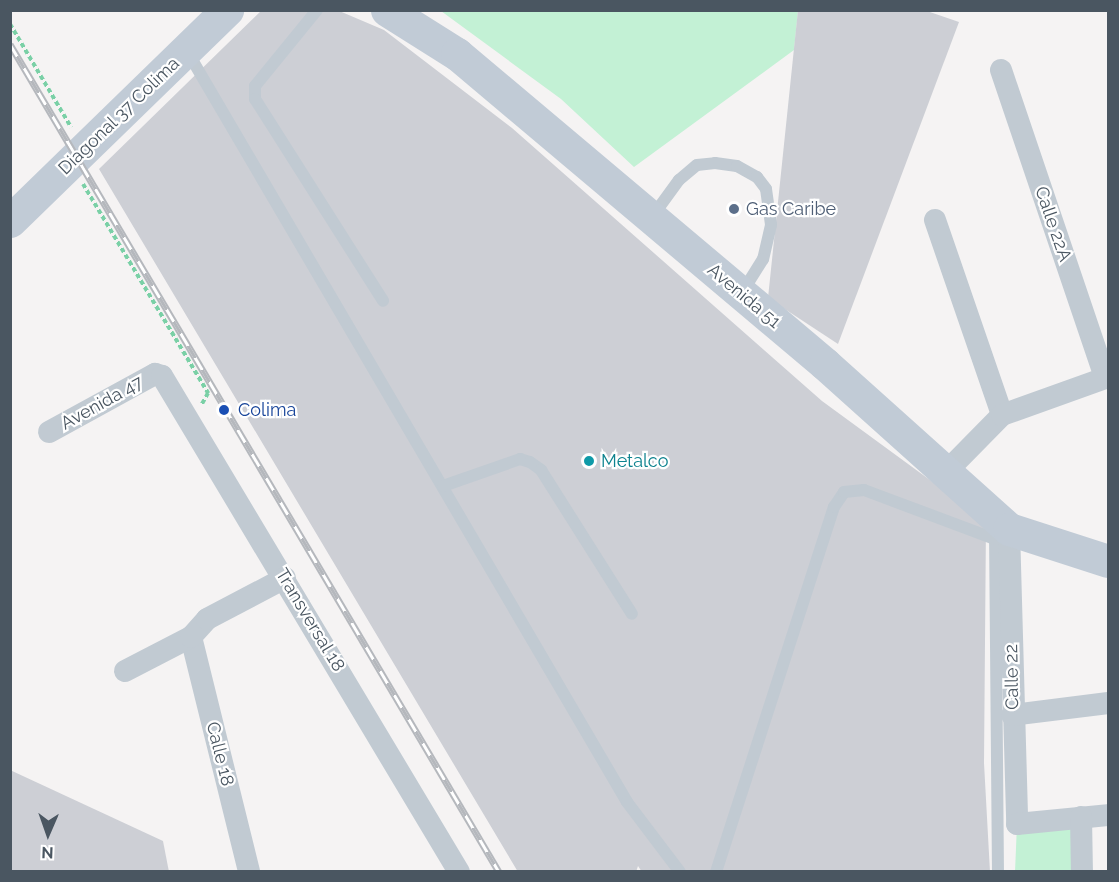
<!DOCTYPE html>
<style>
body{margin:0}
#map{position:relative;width:1119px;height:882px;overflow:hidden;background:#f5f3f3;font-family:Raleway,sans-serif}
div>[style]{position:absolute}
.green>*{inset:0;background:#c3f1d5}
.building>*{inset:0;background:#cdcfd5}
.path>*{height:4px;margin-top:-2px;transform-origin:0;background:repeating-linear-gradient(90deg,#7ad0a6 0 4.5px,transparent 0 7.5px)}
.lane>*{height:12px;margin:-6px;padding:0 6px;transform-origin:6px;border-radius:6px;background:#c1cad2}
.street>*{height:22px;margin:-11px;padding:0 11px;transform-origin:11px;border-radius:11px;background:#c1cad2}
.secondary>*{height:33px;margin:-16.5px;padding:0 16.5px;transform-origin:16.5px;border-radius:16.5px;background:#c1cbd6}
.rail>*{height:7px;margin-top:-3.5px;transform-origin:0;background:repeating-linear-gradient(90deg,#fff 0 14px,#b5b8bd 0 28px);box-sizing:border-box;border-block:2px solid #b5b8bd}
.dots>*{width:16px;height:16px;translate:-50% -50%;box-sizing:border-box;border:3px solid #fff;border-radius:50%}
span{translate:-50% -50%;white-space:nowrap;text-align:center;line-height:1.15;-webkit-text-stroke:4.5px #fff;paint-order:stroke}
.street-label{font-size:18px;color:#4a5661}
.service-label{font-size:18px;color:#4e5e75}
.left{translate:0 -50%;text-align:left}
.transit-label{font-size:18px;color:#164399}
.culture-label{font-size:18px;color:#0d838f}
.frame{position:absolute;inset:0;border:12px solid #4a5661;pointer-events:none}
.north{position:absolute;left:18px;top:804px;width:60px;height:60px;-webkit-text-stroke:4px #fff;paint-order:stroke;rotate:182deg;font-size:16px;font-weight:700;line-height:24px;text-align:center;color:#4a5661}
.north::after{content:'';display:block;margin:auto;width:21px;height:27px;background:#4a5661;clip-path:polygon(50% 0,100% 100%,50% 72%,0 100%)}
</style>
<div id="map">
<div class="green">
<div style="clip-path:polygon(441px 11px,798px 11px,794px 50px,634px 167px,561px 99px)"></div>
<div style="clip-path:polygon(1072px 817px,1072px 871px,1015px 872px,1017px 824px)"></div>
</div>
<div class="building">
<div style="clip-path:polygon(262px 10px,337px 10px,384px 30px,512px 128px,822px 401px,986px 521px,984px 763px,990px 872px,642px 872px,638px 866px,636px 872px,518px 872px,99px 169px)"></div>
<div style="clip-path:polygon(798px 10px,924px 10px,959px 22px,838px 344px,768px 298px)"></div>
<div style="clip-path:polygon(10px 770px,163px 841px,169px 872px,10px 872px)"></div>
</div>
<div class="path">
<div style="left:10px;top:24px;width:120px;rotate:59.4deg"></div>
<div style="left:83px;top:184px;width:244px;rotate:59.1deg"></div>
<div style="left:208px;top:393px;width:13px;rotate:119deg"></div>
</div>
<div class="lane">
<div style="left:317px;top:10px;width:98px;rotate:129.2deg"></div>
<div style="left:255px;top:86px;width:13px;rotate:90deg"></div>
<div style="left:255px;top:99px;width:239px;rotate:57.6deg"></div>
<div style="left:187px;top:51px;width:870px;rotate:59.63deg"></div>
<div style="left:627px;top:802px;width:88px;rotate:52.9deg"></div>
<div style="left:652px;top:217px;width:46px;rotate:-53.9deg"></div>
<div style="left:679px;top:180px;width:23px;rotate:-40deg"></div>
<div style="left:697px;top:165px;width:18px;rotate:-6deg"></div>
<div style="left:715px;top:163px;width:22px;rotate:8deg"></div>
<div style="left:737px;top:166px;width:23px;rotate:29deg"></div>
<div style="left:757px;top:177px;width:15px;rotate:53deg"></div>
<div style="left:766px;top:189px;width:36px;rotate:82deg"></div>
<div style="left:771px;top:225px;width:35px;rotate:103deg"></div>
<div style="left:763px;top:259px;width:40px;rotate:122deg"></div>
<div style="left:443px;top:486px;width:82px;rotate:-19.3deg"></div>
<div style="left:520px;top:459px;width:10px;rotate:17deg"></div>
<div style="left:530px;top:462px;width:14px;rotate:36deg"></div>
<div style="left:541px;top:470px;width:170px;rotate:57.7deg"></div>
<div style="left:995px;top:531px;width:341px;rotate:89.5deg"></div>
<div style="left:716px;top:872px;width:384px;rotate:-72.1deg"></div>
<div style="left:834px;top:507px;width:18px;rotate:-56deg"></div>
<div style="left:844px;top:492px;width:20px;rotate:-6deg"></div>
<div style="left:864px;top:490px;width:140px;rotate:20.5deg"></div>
</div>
<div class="street">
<div style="left:1001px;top:70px;width:325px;rotate:71.3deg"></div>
<div style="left:935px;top:220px;width:206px;rotate:71deg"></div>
<div style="left:49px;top:432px;width:121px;rotate:-28.7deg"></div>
<div style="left:155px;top:374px;width:7px;rotate:16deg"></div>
<div style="left:162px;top:376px;width:578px;rotate:59.09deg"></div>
<div style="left:945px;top:473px;width:81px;rotate:-45.5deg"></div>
<div style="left:1002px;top:415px;width:113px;rotate:-19.7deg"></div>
<div style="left:1009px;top:529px;width:295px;rotate:88.4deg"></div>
<div style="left:1017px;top:824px;width:91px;rotate:-5.6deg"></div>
<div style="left:191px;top:637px;width:242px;rotate:76.1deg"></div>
<div style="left:125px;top:671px;width:74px;rotate:-27.3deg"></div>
<div style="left:191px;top:637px;width:24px;rotate:-48deg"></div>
<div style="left:207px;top:619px;width:88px;rotate:-27.7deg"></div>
<div style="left:1012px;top:715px;width:97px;rotate:-7.1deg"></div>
<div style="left:1081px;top:817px;width:55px;rotate:89deg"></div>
</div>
<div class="secondary">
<div style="left:387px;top:10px;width:83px;rotate:32.2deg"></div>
<div style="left:457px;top:54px;width:481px;rotate:40.1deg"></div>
<div style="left:825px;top:364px;width:247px;rotate:41.9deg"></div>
<div style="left:1009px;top:529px;width:104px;rotate:17.9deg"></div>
<div style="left:10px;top:221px;width:303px;rotate:-44.2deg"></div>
</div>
<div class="rail">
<div style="left:10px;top:44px;width:962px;rotate:59.43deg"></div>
</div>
<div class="dots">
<div style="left:734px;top:209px;background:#5c6f8a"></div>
<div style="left:224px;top:410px;background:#1a4fb4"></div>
<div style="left:589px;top:461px;background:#0f9aa8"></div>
</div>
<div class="street-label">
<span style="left:119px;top:116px;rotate:-44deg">Diagonal 37 Colima</span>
<span style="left:1053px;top:224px;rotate:71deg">Calle 22A</span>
<span style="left:744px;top:296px;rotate:40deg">Avenida 51</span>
<span style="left:102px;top:403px;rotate:-29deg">Avenida 47</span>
<span style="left:310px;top:620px;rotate:59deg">Transversal 18</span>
<span style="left:1012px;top:677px;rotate:-91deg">Calle 22</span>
<span style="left:220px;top:754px;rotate:76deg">Calle 18</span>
</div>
<div class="service-label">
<span class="left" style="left:746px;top:209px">Gas Caribe</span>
</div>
<div class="transit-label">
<span class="left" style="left:238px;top:410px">Colima</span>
</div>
<div class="culture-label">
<span class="left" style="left:601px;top:461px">Metalco</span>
</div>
<div class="frame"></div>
<div class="north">N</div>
</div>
